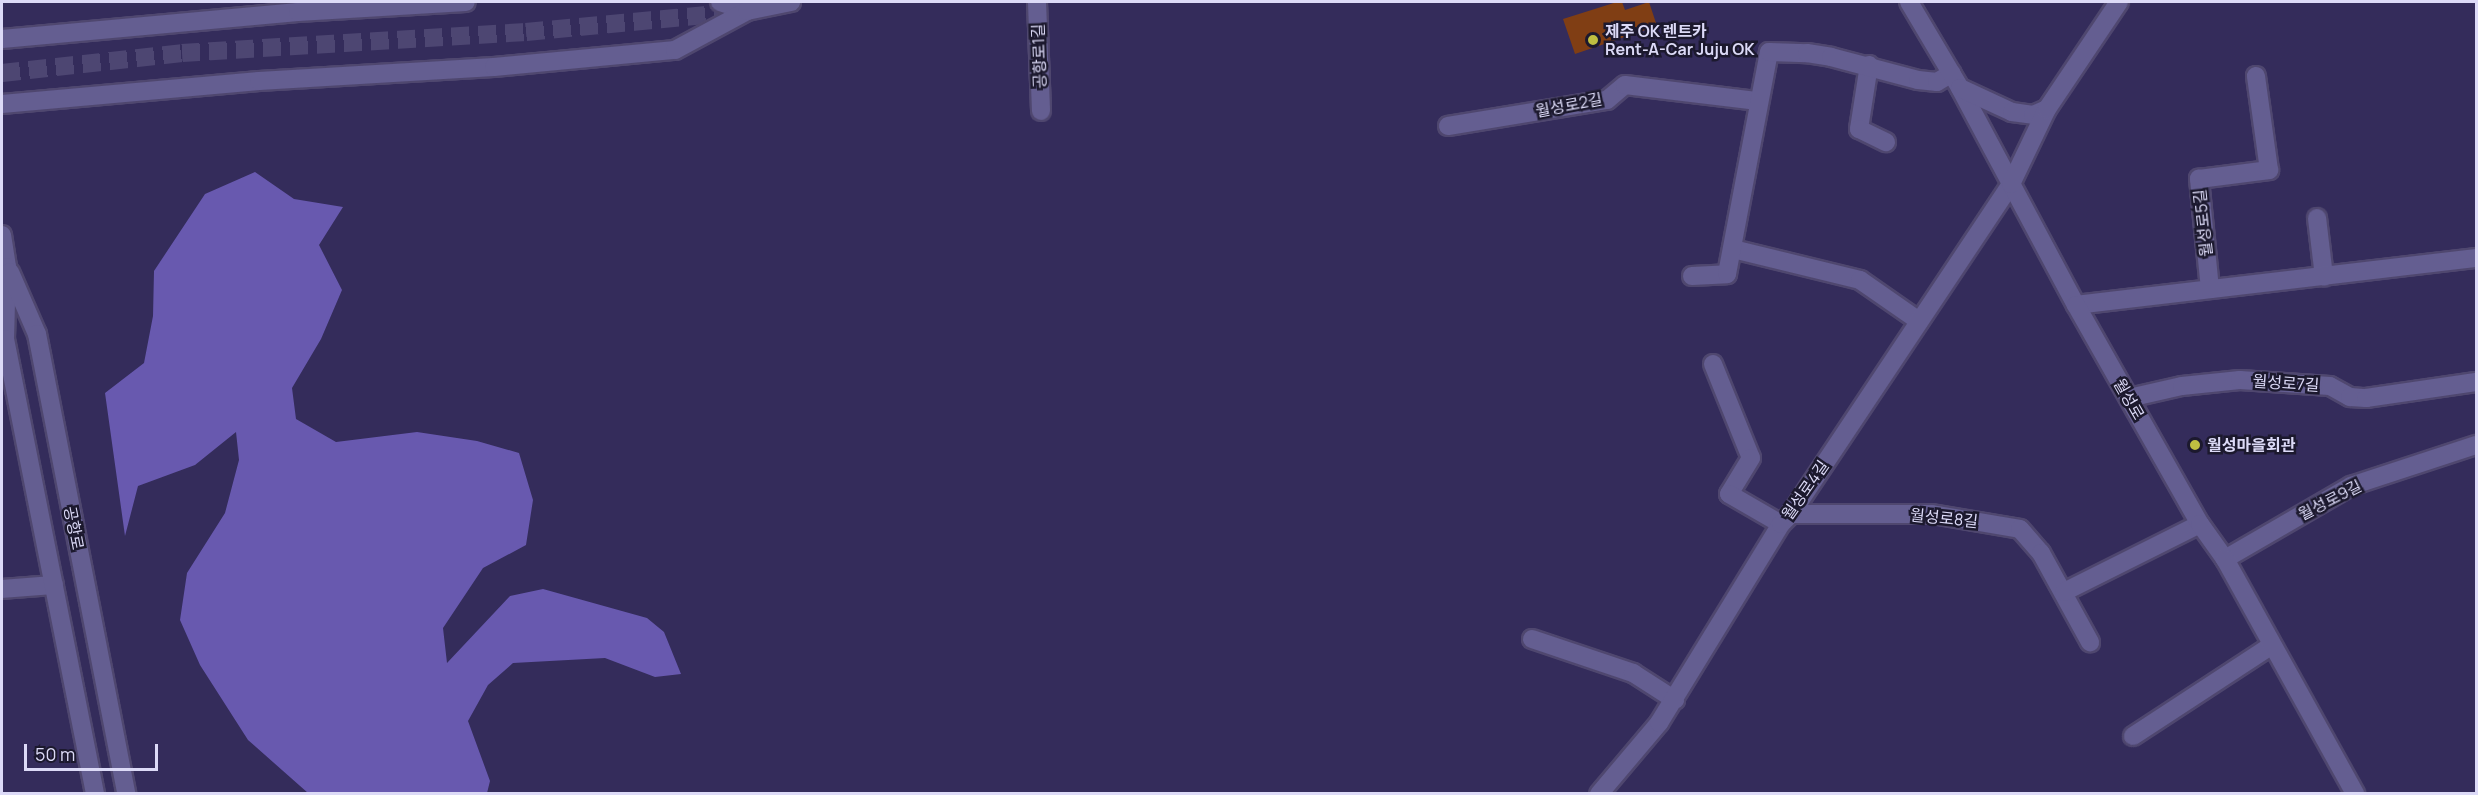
<!DOCTYPE html>
<meta charset="utf-8">
<style>
body{margin:0}
#map{position:relative;width:2478px;height:795px;overflow:hidden;background:#342c5b;font-family:Manrope,"Noto Sans KR",sans-serif}
div>[style]{position:absolute}
.forest>*{inset:0;background:#6859af}
.building>*{inset:0;background:#803e14}
.secondary-tunnel>*{height:18px;margin-top:-9px;transform-origin:0;background:repeating-linear-gradient(90deg,#4d4672 0 18px,transparent 0 27px)}
.roads{filter:drop-shadow(2px 0 #4f476f) drop-shadow(-2px 0 #4f476f) drop-shadow(0 2px #4f476f) drop-shadow(0 -2px #4f476f)}
.street>*{height:18px;margin:-9px;padding:0 9px;transform-origin:9px;border-radius:9px;background:#645e91}
.secondary>*{height:18px;margin:-9px;padding:0 9px;transform-origin:9px;border-radius:9px;background:#645e91}
.dots>*{width:16px;height:16px;translate:-50% -50%;box-sizing:border-box;border:3px solid #1c192e;border-radius:50%}
span{translate:-50% -50%;white-space:nowrap;text-align:center;line-height:1.15;-webkit-text-stroke:5px #1c192e;paint-order:stroke}
.poi-label{font-size:16px;color:#dcdaf7;font-weight:700}
.left{translate:0 -50%;text-align:left}
.street-label{font-size:16px;color:#dcdaf7}
.frame{position:absolute;inset:0;border:3px solid #dcdaf7;pointer-events:none}
.scale{position:absolute;left:24px;top:744px;width:134px;height:27px;box-sizing:border-box;border:3px solid #dcdaf7;border-top:0;padding-left:8px;font-size:18px;line-height:21px;white-space:nowrap;color:#dcdaf7;-webkit-text-stroke:4px #1c192e;paint-order:stroke}
</style>
<div id="map">
<div class="forest">
<div style="clip-path:polygon(255px 172px,294px 199px,343px 207px,319px 245px,342px 290px,321px 339px,292px 388px,296px 419px,336px 442px,417px 432px,477px 441px,519px 453px,533px 500px,526px 545px,483px 568px,443px 628px,447px 663px,510px 596px,543px 589px,647px 618px,664px 632px,681px 674px,655px 677px,605px 658px,513px 663px,488px 685px,468px 721px,490px 781px,487px 793px,308px 793px,248px 740px,200px 665px,180px 620px,187px 573px,225px 513px,239px 460px,236px 432px,195px 465px,138px 486px,125px 536px,105px 393px,144px 363px,153px 316px,154px 271px,205px 194px)"></div>
</div>
<div class="building">
<div style="clip-path:polygon(1617px 2px,1622px 2px,1625px 10px,1649px 2px,1657px 26px,1575px 54px,1563px 19px)"></div>
</div>
<div class="secondary-tunnel">
<div style="left:2px;top:73px;width:181px;rotate:-6.3deg"></div>
<div style="left:182px;top:53px;width:345px;rotate:-3.5deg"></div>
<div style="left:526px;top:32px;width:222px;rotate:-5.4deg"></div>
</div>
<div class="roads">
<div class="street">
<div style="left:1869px;top:65px;width:65px;rotate:98.9deg"></div>
<div style="left:1859px;top:129px;width:30px;rotate:26deg"></div>
<div style="left:1448px;top:126px;width:161px;rotate:-9.3deg"></div>
<div style="left:1607px;top:100px;width:23px;rotate:-40deg"></div>
<div style="left:1625px;top:85px;width:134px;rotate:6.9deg"></div>
<div style="left:2317px;top:218px;width:59px;rotate:83.2deg"></div>
<div style="left:1733px;top:249px;width:131px;rotate:13.7deg"></div>
<div style="left:1860px;top:280px;width:72px;rotate:34.8deg"></div>
<div style="left:1692px;top:276px;width:35px;rotate:-3deg"></div>
<div style="left:1727px;top:274px;width:226px;rotate:-79.3deg"></div>
<div style="left:1769px;top:52px;width:38px;rotate:2deg"></div>
<div style="left:1807px;top:53px;width:24px;rotate:9deg"></div>
<div style="left:1831px;top:57px;width:90px;rotate:14.8deg"></div>
<div style="left:1918px;top:80px;width:19px;rotate:6deg"></div>
<div style="left:1937px;top:82px;width:17px;rotate:-31deg"></div>
<div style="left:2210px;top:289px;width:111px;rotate:-95.7deg"></div>
<div style="left:2199px;top:179px;width:71px;rotate:-7.3deg"></div>
<div style="left:2269px;top:170px;width:95px;rotate:-97.9deg"></div>
<div style="left:2076px;top:305px;width:403px;rotate:-6.7deg"></div>
<div style="left:1713px;top:364px;width:101px;rotate:68deg"></div>
<div style="left:1751px;top:458px;width:42px;rotate:121.4deg"></div>
<div style="left:1729px;top:494px;width:60px;rotate:30deg"></div>
<div style="left:2129px;top:398px;width:54px;rotate:-12.8deg"></div>
<div style="left:2182px;top:386px;width:58px;rotate:-5.9deg"></div>
<div style="left:2240px;top:380px;width:90px;rotate:3.8deg"></div>
<div style="left:2330px;top:386px;width:23px;rotate:29deg"></div>
<div style="left:2350px;top:397px;width:16px;rotate:4deg"></div>
<div style="left:2366px;top:398px;width:111px;rotate:-8.3deg"></div>
<div style="left:1791px;top:514px;width:141px"></div>
<div style="left:1932px;top:514px;width:89px;rotate:9.7deg"></div>
<div style="left:2020px;top:529px;width:32px;rotate:49deg"></div>
<div style="left:2041px;top:553px;width:102px;rotate:61.2deg"></div>
<div style="left:2225px;top:559px;width:146px;rotate:-30.1deg"></div>
<div style="left:2351px;top:486px;width:132px;rotate:-18.2deg"></div>
<div style="left:2px;top:589px;width:52px;rotate:-4.4deg"></div>
<div style="left:2064px;top:592px;width:152px;rotate:-26.6deg"></div>
<div style="left:1532px;top:639px;width:107px;rotate:18.6deg"></div>
<div style="left:1633px;top:673px;width:50px;rotate:32.7deg"></div>
<div style="left:2133px;top:736px;width:166px;rotate:-33.2deg"></div>
<div style="left:1599px;top:794px;width:93px;rotate:-49.8deg"></div>
<div style="left:1659px;top:723px;width:233px;rotate:-58.5deg"></div>
<div style="left:1781px;top:524px;width:14px;rotate:-45deg"></div>
<div style="left:1791px;top:514px;width:397px;rotate:-56.3deg"></div>
</div>
<div class="secondary">
<div style="left:720px;top:2px;width:28px;rotate:18deg"></div>
<div style="left:1037px;top:2px;width:109px;rotate:87.9deg"></div>
<div style="left:1909px;top:2px;width:100px;rotate:59.3deg"></div>
<div style="left:1960px;top:88px;width:246px;rotate:61.9deg"></div>
<div style="left:2076px;top:305px;width:252px;rotate:60.5deg"></div>
<div style="left:2200px;top:524px;width:43px;rotate:54.5deg"></div>
<div style="left:2225px;top:559px;width:269px;rotate:61deg"></div>
<div style="left:2px;top:39px;width:297px;rotate:-5.2deg"></div>
<div style="left:298px;top:12px;width:168px;rotate:-3.4deg"></div>
<div style="left:1960px;top:88px;width:57px;rotate:24.8deg"></div>
<div style="left:2012px;top:112px;width:21px;rotate:8deg"></div>
<div style="left:2033px;top:115px;width:15px;rotate:-23deg"></div>
<div style="left:2px;top:104px;width:258px;rotate:-5.1deg"></div>
<div style="left:259px;top:81px;width:235px;rotate:-3.4deg"></div>
<div style="left:494px;top:67px;width:182px;rotate:-5.4deg"></div>
<div style="left:675px;top:50px;width:82px;rotate:-28.4deg"></div>
<div style="left:747px;top:11px;width:45px;rotate:-11.6deg"></div>
<div style="left:2011px;top:184px;width:83px;rotate:-64.4deg"></div>
<div style="left:2047px;top:109px;width:129px;rotate:-56.1deg"></div>
<div style="left:2px;top:235px;width:32px;rotate:81deg"></div>
<div style="left:7px;top:267px;width:72px;rotate:91.6deg"></div>
<div style="left:5px;top:339px;width:464px;rotate:78.8deg"></div>
<div style="left:10px;top:272px;width:68px;rotate:66.5deg"></div>
<div style="left:37px;top:334px;width:469px;rotate:79deg"></div>
</div>
</div>
<div class="dots">
<div style="left:1593px;top:40px;background:#bfbe41"></div>
<div style="left:2195px;top:445px;background:#bfbe41"></div>
</div>
<div class="poi-label">
<span class="left" style="left:1605px;top:40px">제주 OK 렌트카<br>Rent-A-Car Juju OK</span>
<span class="left" style="left:2207px;top:445px">월성마을회관</span>
</div>
<div class="street-label">
<span style="left:1039px;top:56px;rotate:-92deg">공항로1길</span>
<span style="left:1569px;top:105px;rotate:-11deg">월성로2길</span>
<span style="left:2203px;top:223px;rotate:-96deg">월성로5길</span>
<span style="left:2286px;top:383px;rotate:4deg">월성로7길</span>
<span style="left:2129px;top:399px;rotate:60deg">월성로</span>
<span style="left:1805px;top:490px;rotate:-55deg">월성로4길</span>
<span style="left:2330px;top:500px;rotate:-27deg">월성로9길</span>
<span style="left:1944px;top:518px;rotate:6deg">월성로8길</span>
<span style="left:74px;top:528px;rotate:79deg">공항로</span>
</div>
<div class="frame"></div>
<div class="scale">50 m</div>
</div>
